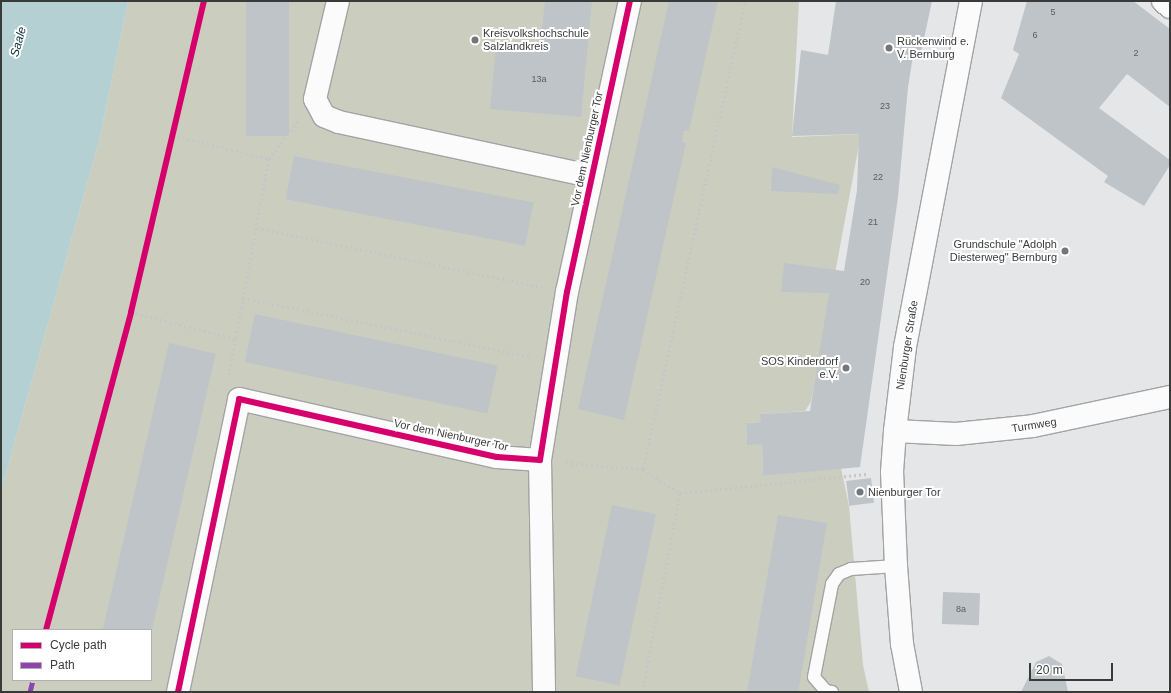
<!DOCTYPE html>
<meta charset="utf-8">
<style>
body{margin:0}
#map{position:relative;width:1171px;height:693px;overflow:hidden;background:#e5e6e7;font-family:Arial,sans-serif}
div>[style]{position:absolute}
.green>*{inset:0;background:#cbcebf}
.water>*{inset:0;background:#b4d0d3}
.building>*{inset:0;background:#bec4c8;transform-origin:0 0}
.path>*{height:2.5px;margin-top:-1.25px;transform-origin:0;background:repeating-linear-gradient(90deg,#c5c6c6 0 2px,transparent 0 5px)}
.roads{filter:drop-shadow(1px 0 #a2a3a4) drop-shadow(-1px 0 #a2a3a4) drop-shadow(0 1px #a2a3a4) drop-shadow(0 -1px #a2a3a4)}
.service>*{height:12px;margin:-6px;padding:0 6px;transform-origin:6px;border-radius:6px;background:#fbfbfb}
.minor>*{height:22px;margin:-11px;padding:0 11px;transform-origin:11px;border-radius:11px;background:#fbfbfb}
.tertiary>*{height:22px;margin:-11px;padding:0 11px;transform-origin:11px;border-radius:11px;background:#fbfbfb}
.quiet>*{height:5px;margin-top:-2.5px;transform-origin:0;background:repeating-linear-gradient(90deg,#8e44ad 0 10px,transparent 0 15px)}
.cycleway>*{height:6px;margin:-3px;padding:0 3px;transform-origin:3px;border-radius:3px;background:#d6006c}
.dots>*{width:11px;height:11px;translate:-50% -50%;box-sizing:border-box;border:2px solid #fff;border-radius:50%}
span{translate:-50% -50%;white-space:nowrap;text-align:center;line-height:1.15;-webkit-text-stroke:4px #fff;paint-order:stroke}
.number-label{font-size:9px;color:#5a5c5e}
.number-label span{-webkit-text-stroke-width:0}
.poi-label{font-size:11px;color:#393a3a}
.left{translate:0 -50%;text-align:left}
.right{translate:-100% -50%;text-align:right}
.street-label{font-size:11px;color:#393a3a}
.water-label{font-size:12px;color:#093135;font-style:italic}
.frame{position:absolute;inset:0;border:2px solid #393a3a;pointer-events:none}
.legend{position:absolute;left:12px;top:629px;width:140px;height:52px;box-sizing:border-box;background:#fff;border:1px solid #b0b0b0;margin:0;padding:5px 7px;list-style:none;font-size:12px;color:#393a3a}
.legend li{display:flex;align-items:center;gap:8px;height:20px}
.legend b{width:20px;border:1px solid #b0b0b0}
.scale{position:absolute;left:1029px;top:663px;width:84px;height:18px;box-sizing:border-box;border:2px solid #393a3a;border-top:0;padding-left:5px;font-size:12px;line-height:14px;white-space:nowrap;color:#393a3a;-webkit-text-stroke:3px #fff;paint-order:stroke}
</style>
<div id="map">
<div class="green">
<div style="clip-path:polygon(evenodd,128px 1px,799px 1px,792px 137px,861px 134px,811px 402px,805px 411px,761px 414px,761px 422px,746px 423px,747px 444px,762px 444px,763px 476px,841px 468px,849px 506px,863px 665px,869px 692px,1px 692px,1px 491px,99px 141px,128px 1px,13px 630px,151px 630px,151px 680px,13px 680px,13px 630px)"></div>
</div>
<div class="water">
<div style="clip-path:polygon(1px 1px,128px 1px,99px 141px,1px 491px)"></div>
</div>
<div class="building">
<div style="left:246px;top:1px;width:43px;height:135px"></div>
<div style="clip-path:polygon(545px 1px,592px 1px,581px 117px,490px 109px,496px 45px,540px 48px)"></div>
<div style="clip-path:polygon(669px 1px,718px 1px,689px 131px,684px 131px,682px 142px,686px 143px,624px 420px,578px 409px)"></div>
<div style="clip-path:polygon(836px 1px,932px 1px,920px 57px,913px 56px,908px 87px,898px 197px,860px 467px,763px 476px,762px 444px,747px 445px,746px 423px,761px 422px,760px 414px,810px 411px,829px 293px,781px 292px,784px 263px,844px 271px,857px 190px,859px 134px,792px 136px,801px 50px,828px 55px)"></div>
<div style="clip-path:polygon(1027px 1px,1133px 1px,1170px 29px,1170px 107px,1127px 74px,1099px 108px,1170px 160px,1170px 165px,1144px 206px,1104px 182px,1108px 176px,1001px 98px,1019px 54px,1013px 50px)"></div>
<div style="left:294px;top:156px;width:244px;height:44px;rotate:11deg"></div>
<div style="clip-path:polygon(772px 167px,840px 185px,838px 194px,771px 191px)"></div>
<div style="left:255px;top:314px;width:248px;height:49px;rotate:12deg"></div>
<div style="left:169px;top:343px;width:48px;height:296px;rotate:13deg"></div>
<div style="left:871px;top:478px;width:25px;height:25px;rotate:83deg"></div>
<div style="left:612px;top:505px;width:45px;height:175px;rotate:12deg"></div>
<div style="clip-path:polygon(778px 515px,827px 523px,802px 670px,798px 692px,747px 692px)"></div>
<div style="left:943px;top:592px;width:37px;height:32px;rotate:2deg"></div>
<div style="clip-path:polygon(1049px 656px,1062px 664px,1068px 692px,1021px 692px,1036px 662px)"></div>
</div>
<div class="path">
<div style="left:173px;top:135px;width:99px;rotate:14deg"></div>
<div style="left:269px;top:159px;width:183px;rotate:100.4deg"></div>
<div style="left:269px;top:159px;width:48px;rotate:-52.7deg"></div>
<div style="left:257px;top:228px;width:292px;rotate:11.7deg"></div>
<div style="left:243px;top:298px;width:294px;rotate:11.6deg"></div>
<div style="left:131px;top:312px;width:108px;rotate:14.4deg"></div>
<div style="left:236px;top:339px;width:38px;rotate:101deg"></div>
<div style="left:566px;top:463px;width:77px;rotate:4.5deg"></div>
<div style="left:643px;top:469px;width:44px;rotate:33deg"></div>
<div style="left:643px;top:469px;width:479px;rotate:-77.7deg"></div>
<div style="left:642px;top:692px;width:203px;rotate:-79.2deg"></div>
<div style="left:680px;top:493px;width:187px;rotate:-5.8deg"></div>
</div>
<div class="roads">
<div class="service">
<div style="left:832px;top:692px;width:6px;rotate:-171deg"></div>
<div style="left:826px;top:691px;width:18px;rotate:-131deg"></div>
<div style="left:814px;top:677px;width:95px;rotate:-79deg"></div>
<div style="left:832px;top:584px;width:12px;rotate:-55deg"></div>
<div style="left:839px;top:574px;width:13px;rotate:-23deg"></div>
<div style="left:851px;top:569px;width:45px;rotate:-3.8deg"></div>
</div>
<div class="minor">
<div style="left:338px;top:1px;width:101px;rotate:103.2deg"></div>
<div style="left:315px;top:99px;width:19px;rotate:62deg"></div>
<div style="left:324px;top:116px;width:16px;rotate:22deg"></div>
<div style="left:339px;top:122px;width:258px;rotate:12.1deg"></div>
<div style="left:1163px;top:1px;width:9px;rotate:41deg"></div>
<div style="left:895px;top:431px;width:61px;rotate:2.8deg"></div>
<div style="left:956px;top:434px;width:77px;rotate:-5.9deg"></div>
<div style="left:1033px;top:426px;width:140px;rotate:-12deg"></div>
<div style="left:540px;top:460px;width:232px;rotate:89deg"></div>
<div style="left:178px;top:692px;width:299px;rotate:-78.2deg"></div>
<div style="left:239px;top:399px;width:264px;rotate:12.7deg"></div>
<div style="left:497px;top:457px;width:43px;rotate:4deg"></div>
<div style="left:540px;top:460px;width:170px;rotate:-80.9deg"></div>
<div style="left:567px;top:292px;width:298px;rotate:-77.8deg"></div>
</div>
<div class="tertiary">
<div style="left:911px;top:692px;width:49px;rotate:-100.6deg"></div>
<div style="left:902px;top:644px;width:78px;rotate:-94.4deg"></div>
<div style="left:896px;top:566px;width:94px;rotate:-92.4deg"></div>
<div style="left:892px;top:472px;width:41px;rotate:-85.8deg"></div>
<div style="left:895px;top:431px;width:85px;rotate:-83.2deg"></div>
<div style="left:905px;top:347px;width:352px;rotate:-79.2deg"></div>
</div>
</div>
<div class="quiet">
<div style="left:30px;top:692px;width:12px;rotate:-76deg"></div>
</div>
<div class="cycleway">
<div style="left:46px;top:630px;width:329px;rotate:-75deg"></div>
<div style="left:131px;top:312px;width:319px;rotate:-76.8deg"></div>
<div style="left:178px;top:692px;width:299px;rotate:-78.2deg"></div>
<div style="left:239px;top:399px;width:264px;rotate:12.7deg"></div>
<div style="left:497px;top:457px;width:43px;rotate:4deg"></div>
<div style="left:540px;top:460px;width:170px;rotate:-80.9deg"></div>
<div style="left:567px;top:292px;width:298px;rotate:-77.8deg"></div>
</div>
<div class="dots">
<div style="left:475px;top:40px;background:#757677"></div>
<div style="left:889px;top:48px;background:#757677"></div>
<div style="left:1065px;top:251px;background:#757677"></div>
<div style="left:846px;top:368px;background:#757677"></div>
<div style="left:860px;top:492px;background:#757677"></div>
</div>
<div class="number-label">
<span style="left:1053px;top:12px">5</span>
<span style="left:1035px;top:35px">6</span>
<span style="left:1136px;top:53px">2</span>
<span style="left:539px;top:79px">13a</span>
<span style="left:885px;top:106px">23</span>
<span style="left:878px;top:177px">22</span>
<span style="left:873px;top:222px">21</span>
<span style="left:865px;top:282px">20</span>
<span style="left:961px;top:609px">8a</span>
</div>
<div class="poi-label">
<span class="left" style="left:483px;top:40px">Kreisvolkshochschule<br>Salzlandkreis</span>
<span class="left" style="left:897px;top:48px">Rückenwind e.<br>V. Bernburg</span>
<span class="right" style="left:1057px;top:251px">Grundschule "Adolph<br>Diesterweg" Bernburg</span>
<span class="right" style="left:838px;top:368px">SOS Kinderdorf<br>e.V.</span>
<span class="left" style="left:868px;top:492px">Nienburger Tor</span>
</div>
<div class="street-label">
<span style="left:587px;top:149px;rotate:-78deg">Vor dem Nienburger Tor</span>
<span style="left:907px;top:345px;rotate:-81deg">Nienburger Straße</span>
<span style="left:1034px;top:425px;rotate:-9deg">Turmweg</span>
<span style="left:451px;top:435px;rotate:12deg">Vor dem Nienburger Tor</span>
</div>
<div class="water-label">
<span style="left:19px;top:42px;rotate:-74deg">Saale</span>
</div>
<div class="frame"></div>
<ul class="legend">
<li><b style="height:5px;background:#d6006c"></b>Cycle path</li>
<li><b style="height:5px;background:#8e44ad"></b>Path</li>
</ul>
<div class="scale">20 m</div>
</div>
